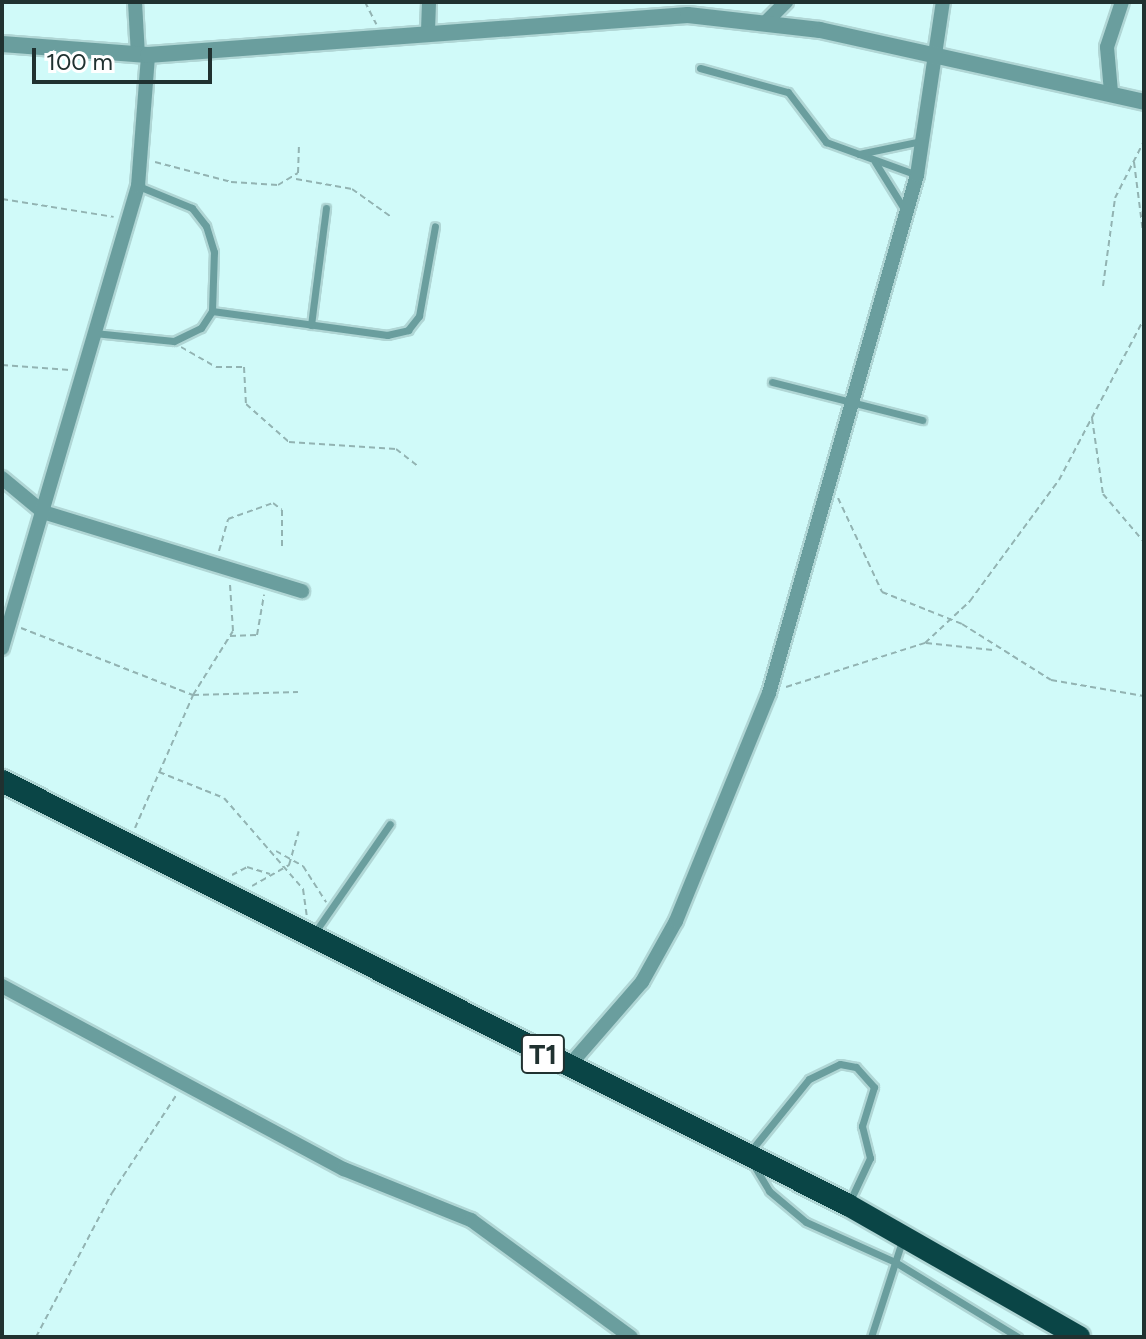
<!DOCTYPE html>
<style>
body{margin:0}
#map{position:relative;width:1146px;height:1339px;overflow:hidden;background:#d0faf9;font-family:Figtree,sans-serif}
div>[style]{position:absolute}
.path>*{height:2px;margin-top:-1px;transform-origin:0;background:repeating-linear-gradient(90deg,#92b3b2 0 6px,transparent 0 10px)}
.roads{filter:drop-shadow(2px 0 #b0d6d5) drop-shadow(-2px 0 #b0d6d5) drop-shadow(0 2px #b0d6d5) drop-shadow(0 -2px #b0d6d5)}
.service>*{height:7px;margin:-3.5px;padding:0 3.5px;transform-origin:3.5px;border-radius:3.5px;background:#6a9e9e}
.minor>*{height:14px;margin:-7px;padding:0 7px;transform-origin:7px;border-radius:7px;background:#6a9e9e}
.tertiary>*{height:16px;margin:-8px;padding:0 8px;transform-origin:8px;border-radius:8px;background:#6a9e9e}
.trunk>*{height:22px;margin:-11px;padding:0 11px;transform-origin:11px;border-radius:11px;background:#0a4546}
span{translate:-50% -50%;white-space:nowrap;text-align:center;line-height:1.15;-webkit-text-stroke:7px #fff;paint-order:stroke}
.shield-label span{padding:2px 6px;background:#fff;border:2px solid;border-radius:6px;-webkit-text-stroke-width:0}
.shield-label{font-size:28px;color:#203130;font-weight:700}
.frame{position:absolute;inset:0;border:4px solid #203130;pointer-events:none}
.scale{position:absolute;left:32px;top:48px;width:180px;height:36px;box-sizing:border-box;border:4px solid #203130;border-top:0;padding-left:10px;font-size:24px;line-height:28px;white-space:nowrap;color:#203130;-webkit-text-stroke:6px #fff;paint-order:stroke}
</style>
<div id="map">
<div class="path">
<div style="left:365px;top:2px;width:25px;rotate:63deg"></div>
<div style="left:155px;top:162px;width:79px;rotate:14.7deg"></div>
<div style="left:231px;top:182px;width:47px;rotate:3.7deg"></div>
<div style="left:278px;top:185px;width:23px;rotate:-31deg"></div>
<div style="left:298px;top:173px;width:27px;rotate:-88deg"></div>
<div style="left:1134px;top:162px;width:79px;rotate:82.7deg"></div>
<div style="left:296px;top:179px;width:57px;rotate:10.1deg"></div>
<div style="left:352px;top:189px;width:47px;rotate:35.4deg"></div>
<div style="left:2px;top:199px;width:113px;rotate:9.1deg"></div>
<div style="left:1103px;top:286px;width:89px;rotate:-82.2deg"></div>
<div style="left:1115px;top:198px;width:64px;rotate:-63deg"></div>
<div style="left:181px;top:347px;width:40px;rotate:29.7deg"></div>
<div style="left:216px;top:367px;width:28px"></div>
<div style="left:244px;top:367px;width:37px;rotate:87deg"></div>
<div style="left:246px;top:404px;width:57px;rotate:41.5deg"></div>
<div style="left:289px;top:442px;width:107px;rotate:3.7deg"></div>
<div style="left:396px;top:449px;width:28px;rotate:38deg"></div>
<div style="left:2px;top:365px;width:68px;rotate:4.2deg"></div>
<div style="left:1092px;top:418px;width:77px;rotate:81.8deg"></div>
<div style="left:1103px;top:494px;width:63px;rotate:49.5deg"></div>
<div style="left:838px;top:498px;width:104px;rotate:64.9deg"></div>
<div style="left:882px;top:592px;width:86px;rotate:21.8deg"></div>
<div style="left:962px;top:624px;width:105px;rotate:32.2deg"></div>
<div style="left:1051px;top:680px;width:94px;rotate:9.8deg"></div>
<div style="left:219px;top:551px;width:33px;rotate:-74deg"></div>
<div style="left:228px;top:519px;width:48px;rotate:-19.6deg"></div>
<div style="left:273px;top:503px;width:11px;rotate:38deg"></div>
<div style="left:282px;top:510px;width:37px;rotate:90deg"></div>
<div style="left:21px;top:628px;width:185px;rotate:21.3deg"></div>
<div style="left:193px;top:695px;width:105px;rotate:-1.6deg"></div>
<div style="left:230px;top:636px;width:27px;rotate:-2deg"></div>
<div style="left:257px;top:635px;width:41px;rotate:-80.1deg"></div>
<div style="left:926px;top:643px;width:67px;rotate:6deg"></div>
<div style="left:786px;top:687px;width:146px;rotate:-17.6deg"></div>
<div style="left:925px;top:643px;width:62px;rotate:-43deg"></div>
<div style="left:970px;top:601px;width:150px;rotate:-53.7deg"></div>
<div style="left:1059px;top:480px;width:182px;rotate:-62.2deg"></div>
<div style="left:159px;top:772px;width:70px;rotate:21.8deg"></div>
<div style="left:224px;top:798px;width:121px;rotate:49deg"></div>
<div style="left:303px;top:889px;width:27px;rotate:82deg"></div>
<div style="left:135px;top:828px;width:145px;rotate:-66.4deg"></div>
<div style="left:193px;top:695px;width:75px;rotate:-58deg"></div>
<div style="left:233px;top:631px;width:47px;rotate:-93.7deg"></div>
<div style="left:276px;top:851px;width:31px;rotate:29deg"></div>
<div style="left:303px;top:866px;width:43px;rotate:57.4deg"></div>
<div style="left:232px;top:875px;width:17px;rotate:-28deg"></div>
<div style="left:247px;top:867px;width:24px;rotate:17deg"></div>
<div style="left:252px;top:886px;width:43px;rotate:-29.6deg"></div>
<div style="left:289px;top:865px;width:35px;rotate:-74deg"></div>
<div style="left:36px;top:1337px;width:163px;rotate:-62.2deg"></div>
<div style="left:112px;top:1193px;width:118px;rotate:-56.7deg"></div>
</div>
<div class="roads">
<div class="service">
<div style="left:700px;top:68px;width:91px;rotate:15.3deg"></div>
<div style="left:788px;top:92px;width:63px;rotate:52.8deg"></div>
<div style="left:826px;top:142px;width:97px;rotate:19.9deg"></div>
<div style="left:859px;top:154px;width:63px;rotate:-11.8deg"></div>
<div style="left:875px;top:162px;width:59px;rotate:58.2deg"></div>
<div style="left:212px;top:311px;width:177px;rotate:7.8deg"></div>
<div style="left:387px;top:335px;width:22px;rotate:-13deg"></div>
<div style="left:408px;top:330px;width:18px;rotate:-52deg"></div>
<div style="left:419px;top:316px;width:91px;rotate:-79.9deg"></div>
<div style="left:311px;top:325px;width:118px;rotate:-82.7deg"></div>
<div style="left:94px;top:333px;width:80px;rotate:5.7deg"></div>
<div style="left:174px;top:341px;width:30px;rotate:-26deg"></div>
<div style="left:201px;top:328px;width:20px;rotate:-57deg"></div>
<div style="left:212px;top:311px;width:59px;rotate:-88.1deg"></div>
<div style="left:214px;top:252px;width:27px;rotate:-107deg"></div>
<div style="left:206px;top:226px;width:23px;rotate:-128deg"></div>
<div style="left:192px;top:208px;width:58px;rotate:-157.8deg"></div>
<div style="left:772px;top:382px;width:155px;rotate:14.2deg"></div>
<div style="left:313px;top:935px;width:135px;rotate:-55.3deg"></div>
<div style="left:749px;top:1153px;width:95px;rotate:-51deg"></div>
<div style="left:809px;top:1079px;width:34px;rotate:-26deg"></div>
<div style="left:840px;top:1064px;width:16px;rotate:11deg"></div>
<div style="left:856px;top:1067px;width:27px;rotate:48deg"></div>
<div style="left:874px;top:1087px;width:41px;rotate:107.1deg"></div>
<div style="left:862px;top:1126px;width:33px;rotate:76deg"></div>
<div style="left:870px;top:1158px;width:50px;rotate:115deg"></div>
<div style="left:753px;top:1164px;width:31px;rotate:59deg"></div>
<div style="left:769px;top:1191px;width:48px;rotate:40deg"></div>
<div style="left:806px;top:1222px;width:98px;rotate:24.2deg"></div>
<div style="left:895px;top:1262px;width:144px;rotate:31.4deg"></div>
<div style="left:871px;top:1337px;width:101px;rotate:-72.1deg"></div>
</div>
<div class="minor">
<div style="left:135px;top:2px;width:53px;rotate:86.8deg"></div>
<div style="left:767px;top:21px;width:27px;rotate:-45deg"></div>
<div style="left:428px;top:31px;width:29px;rotate:-88deg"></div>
<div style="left:1111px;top:92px;width:45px;rotate:-95.1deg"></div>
<div style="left:1107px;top:47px;width:47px;rotate:-71.6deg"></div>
<div style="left:2px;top:478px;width:53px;rotate:39.7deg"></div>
<div style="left:43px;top:512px;width:271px;rotate:17deg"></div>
<div style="left:2px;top:648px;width:482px;rotate:-73.6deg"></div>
<div style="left:138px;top:186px;width:131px;rotate:-85.6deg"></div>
<div style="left:2px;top:986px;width:388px;rotate:28.2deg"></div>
<div style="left:344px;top:1169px;width:137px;rotate:21.9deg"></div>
<div style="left:471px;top:1220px;width:198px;rotate:36.2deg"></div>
<div style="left:568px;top:1067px;width:113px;rotate:-49deg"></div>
<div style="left:642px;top:982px;width:70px;rotate:-60.9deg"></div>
<div style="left:676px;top:921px;width:246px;rotate:-67.8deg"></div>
<div style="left:769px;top:693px;width:539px;rotate:-74.05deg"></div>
<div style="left:917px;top:175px;width:175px;rotate:-81.5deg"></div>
</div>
<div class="tertiary">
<div style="left:2px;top:44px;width:146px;rotate:4.3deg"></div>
<div style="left:148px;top:55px;width:541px;rotate:-4.24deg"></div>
<div style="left:688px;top:15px;width:133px;rotate:6.5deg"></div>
<div style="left:820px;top:30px;width:332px;rotate:12.5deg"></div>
</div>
<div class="trunk">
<div style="left:2px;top:781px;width:946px;rotate:26.62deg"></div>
<div style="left:848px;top:1205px;width:266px;rotate:29.7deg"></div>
</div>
</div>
<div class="shield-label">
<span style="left:543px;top:1054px">T1</span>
</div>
<div class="frame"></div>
<div class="scale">100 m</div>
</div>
